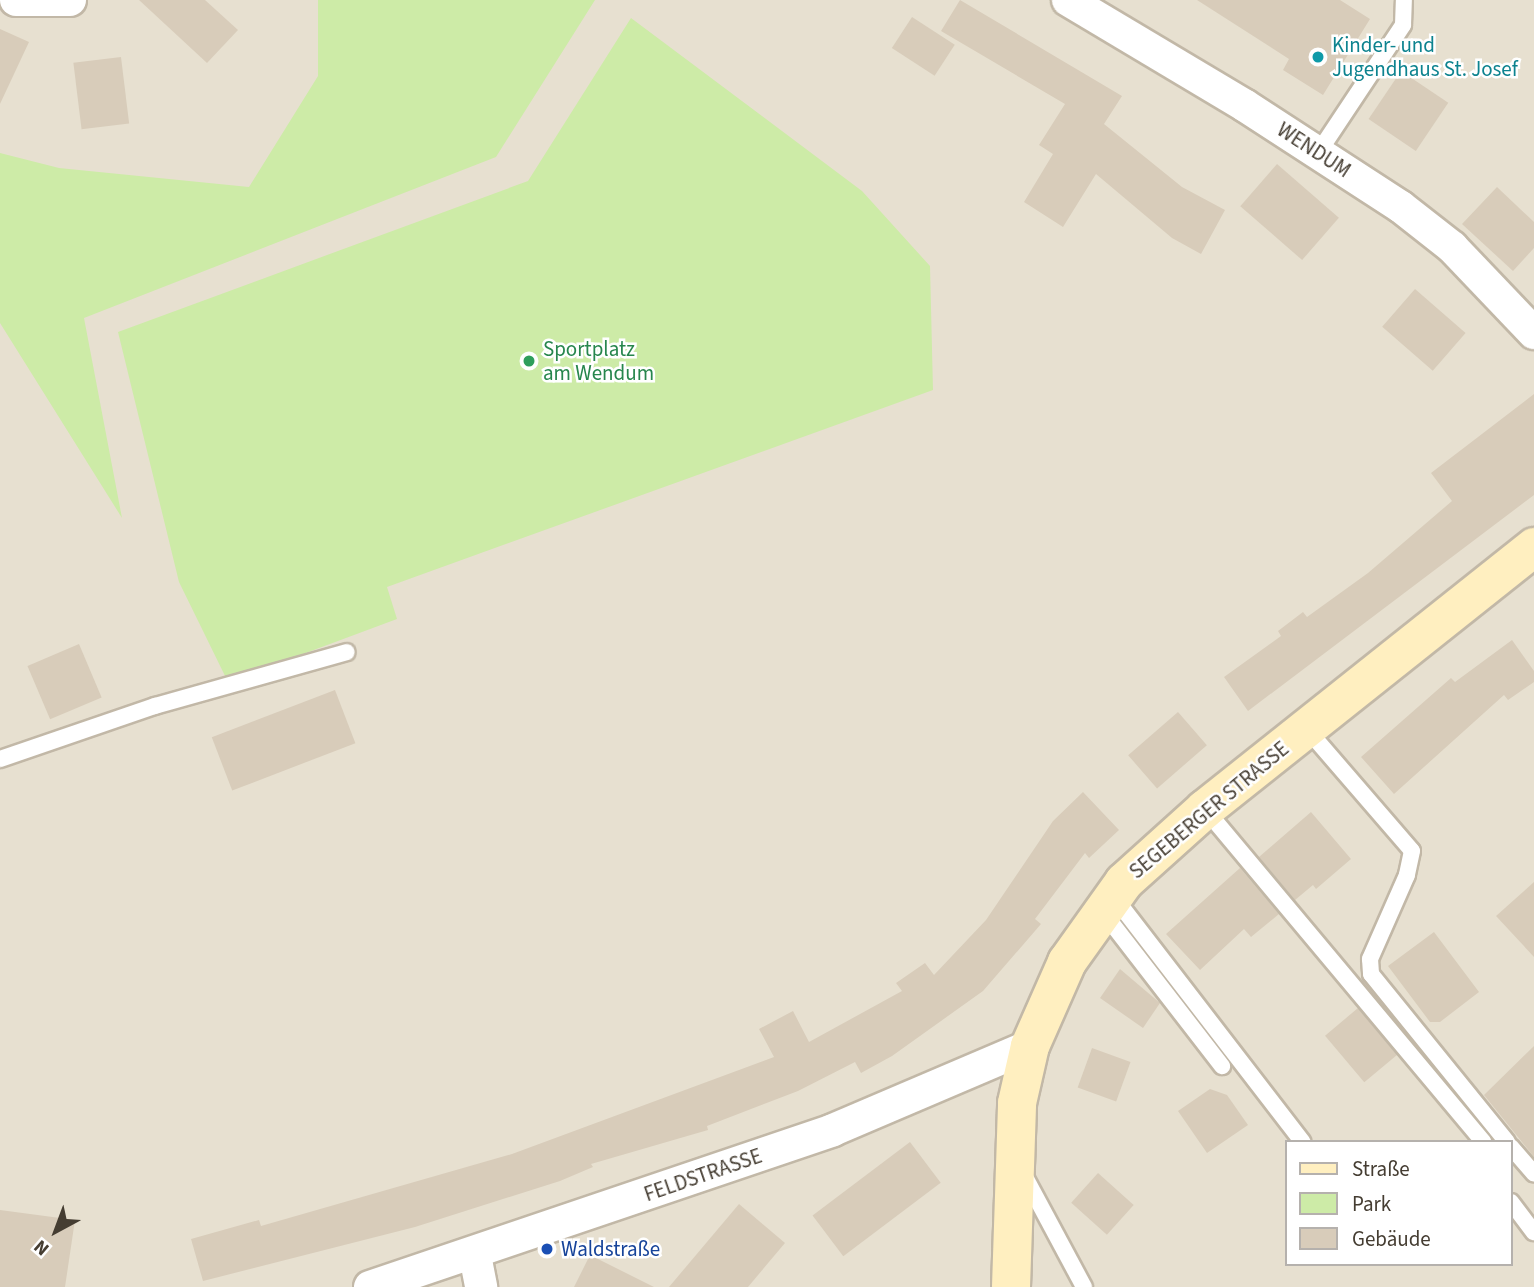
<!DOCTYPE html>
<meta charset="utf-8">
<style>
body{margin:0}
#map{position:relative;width:1534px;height:1287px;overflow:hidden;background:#f3eee2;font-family:"Source Sans 3",sans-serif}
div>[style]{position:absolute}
.residential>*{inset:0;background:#e7e0d0}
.green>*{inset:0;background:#cdeba7}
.building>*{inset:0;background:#d8ccba;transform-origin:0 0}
.roads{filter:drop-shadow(2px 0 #c2b8a7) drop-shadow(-2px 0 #c2b8a7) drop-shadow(0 2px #c2b8a7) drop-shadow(0 -2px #c2b8a7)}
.lane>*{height:16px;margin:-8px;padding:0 8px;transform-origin:8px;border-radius:8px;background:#fff}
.street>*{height:32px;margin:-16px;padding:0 16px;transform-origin:16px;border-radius:16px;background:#fff}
.secondary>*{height:38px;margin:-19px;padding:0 19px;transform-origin:19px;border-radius:19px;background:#ffefc0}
.dots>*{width:19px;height:19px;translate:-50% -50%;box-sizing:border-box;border:4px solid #fff;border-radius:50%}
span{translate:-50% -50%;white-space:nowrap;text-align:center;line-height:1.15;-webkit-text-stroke:5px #fff;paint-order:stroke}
.culture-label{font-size:21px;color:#0d838f}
.left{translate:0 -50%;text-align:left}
.street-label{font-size:21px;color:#453d32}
.leisure-label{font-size:21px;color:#27864d}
.transit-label{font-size:21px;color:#164399}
.legend{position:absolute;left:1285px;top:1140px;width:228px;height:126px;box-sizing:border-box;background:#fff;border:2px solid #b5b1ad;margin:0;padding:9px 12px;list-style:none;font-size:21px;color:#453d32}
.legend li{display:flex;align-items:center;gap:14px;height:35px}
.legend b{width:35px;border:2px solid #b5b1ad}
.north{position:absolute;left:21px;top:1196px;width:70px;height:70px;-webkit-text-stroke:5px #fff;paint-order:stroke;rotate:221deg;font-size:19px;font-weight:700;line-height:28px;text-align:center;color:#453d32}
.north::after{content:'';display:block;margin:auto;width:24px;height:32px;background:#453d32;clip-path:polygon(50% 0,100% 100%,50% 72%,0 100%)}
</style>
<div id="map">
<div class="residential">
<div style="clip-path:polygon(evenodd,0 0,1534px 0,1534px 1287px,0 1287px,0 0,1287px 1142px,1511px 1142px,1511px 1264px,1287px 1264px,1287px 1142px)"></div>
</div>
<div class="green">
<div style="clip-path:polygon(318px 0,595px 0,496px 157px,84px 318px,122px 518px,0 323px,0 153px,59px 168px,249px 187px,318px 76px)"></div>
<div style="clip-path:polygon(631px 18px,862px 191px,930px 266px,933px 390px,387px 587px,397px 619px,228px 682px,179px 582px,118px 332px,528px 181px)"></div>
</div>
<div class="building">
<div style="clip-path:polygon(139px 0,205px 0,238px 30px,207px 63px)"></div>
<div style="clip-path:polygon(960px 0,1122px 96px,1104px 124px,1182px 187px,1225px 210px,1201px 254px,1172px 238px,1096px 174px,1063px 227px,1024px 202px,1053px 154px,1039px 145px,1065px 104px,941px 31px)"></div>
<div style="clip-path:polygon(1197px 0,1340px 0,1370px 19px,1323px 95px,1283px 70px,1289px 59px)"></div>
<div style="left:912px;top:17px;width:51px;height:37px;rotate:33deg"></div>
<div style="clip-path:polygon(0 29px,29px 42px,0 104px)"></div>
<div style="left:121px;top:57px;width:67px;height:48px;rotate:83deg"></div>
<div style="left:1401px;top:71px;width:57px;height:58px;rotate:34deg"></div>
<div style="left:1277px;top:164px;width:82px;height:56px;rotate:41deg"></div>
<div style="clip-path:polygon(1497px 187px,1534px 222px,1534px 248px,1513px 271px,1462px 224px)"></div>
<div style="left:1415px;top:289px;width:67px;height:50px;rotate:41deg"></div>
<div style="clip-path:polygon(1534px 394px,1534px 495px,1248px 711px,1224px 677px,1281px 636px,1278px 631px,1303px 612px,1307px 617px,1368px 573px,1452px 501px,1431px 473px)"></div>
<div style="clip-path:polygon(1512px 640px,1534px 671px,1534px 682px,1508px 700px,1504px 695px,1394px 794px,1361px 757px,1451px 678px,1455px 682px)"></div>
<div style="left:79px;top:644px;width:58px;height:56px;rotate:67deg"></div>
<div style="left:335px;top:690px;width:57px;height:132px;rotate:69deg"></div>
<div style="left:1178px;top:712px;width:44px;height:66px;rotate:49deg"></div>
<div style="clip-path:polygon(1083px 792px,1119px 830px,1089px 858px,1085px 853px,1035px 919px,1041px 924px,983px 991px,892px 1056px,861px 1073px,855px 1062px,798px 1091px,707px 1126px,708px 1130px,591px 1164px,593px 1167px,560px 1181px,415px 1227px,203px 1281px,191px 1239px,259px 1220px,261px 1226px,512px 1154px,774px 1057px,759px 1029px,793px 1011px,809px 1042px,902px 991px,896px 983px,925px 963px,934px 975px,986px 920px,1053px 821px)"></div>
<div style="clip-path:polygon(1311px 812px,1351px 859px,1316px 889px,1313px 885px,1295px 900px,1259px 857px)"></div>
<div style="clip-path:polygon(1240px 868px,1279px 914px,1251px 937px,1244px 929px,1200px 970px,1166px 934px)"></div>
<div style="clip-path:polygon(1534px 882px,1534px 957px,1496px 916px)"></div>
<div style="clip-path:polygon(1434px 932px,1479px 992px,1440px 1022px,1430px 1022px,1388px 966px)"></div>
<div style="clip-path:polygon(1120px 969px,1160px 1003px,1143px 1028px,1100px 998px)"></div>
<div style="left:1358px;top:1008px;width:61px;height:43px;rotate:50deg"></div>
<div style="clip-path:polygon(1534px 1046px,1534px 1157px,1484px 1095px)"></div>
<div style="left:1092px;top:1048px;width:41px;height:42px;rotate:20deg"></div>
<div style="clip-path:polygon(1210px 1089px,1227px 1095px,1248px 1125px,1207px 1153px,1178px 1111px)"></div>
<div style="left:910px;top:1142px;width:51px;height:122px;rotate:53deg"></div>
<div style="left:1098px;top:1173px;width:48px;height:40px;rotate:42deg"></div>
<div style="clip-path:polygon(739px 1204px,785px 1243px,748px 1287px,669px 1287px)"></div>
<div style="clip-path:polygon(0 1210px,75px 1220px,65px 1287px,0 1287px)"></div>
<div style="clip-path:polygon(590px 1255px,654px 1287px,574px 1287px)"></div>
</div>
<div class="roads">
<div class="lane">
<div style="left:1318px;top:153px;width:154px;rotate:-56.4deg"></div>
<div style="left:1403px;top:25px;width:25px;rotate:-88deg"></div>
<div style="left:1306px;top:728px;width:162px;rotate:49.2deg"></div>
<div style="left:1412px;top:851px;width:25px;rotate:102deg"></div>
<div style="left:1407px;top:875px;width:92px;rotate:113.8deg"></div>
<div style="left:1370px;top:959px;width:15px;rotate:86deg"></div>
<div style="left:1371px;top:974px;width:216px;rotate:51deg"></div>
<div style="left:0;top:759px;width:164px;rotate:-18.9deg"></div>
<div style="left:155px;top:706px;width:199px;rotate:-15.7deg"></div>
<div style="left:1205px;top:809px;width:434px;rotate:50.1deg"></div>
<div style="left:1114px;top:897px;width:309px;rotate:52.4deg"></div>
<div style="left:1103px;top:912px;width:195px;rotate:52.3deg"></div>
<div style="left:1511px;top:1147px;width:35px;rotate:49deg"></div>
<div style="left:1024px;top:1175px;width:127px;rotate:61.8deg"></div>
<div style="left:1511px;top:1202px;width:38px;rotate:53deg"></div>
</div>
<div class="street">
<div style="left:16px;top:0;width:54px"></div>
<div style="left:1068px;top:0;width:205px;rotate:30.8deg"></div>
<div style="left:1244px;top:105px;width:187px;rotate:33deg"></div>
<div style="left:1401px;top:207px;width:65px;rotate:38.1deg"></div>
<div style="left:1452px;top:247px;width:119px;rotate:46.4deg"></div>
<div style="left:475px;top:1255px;width:33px;rotate:79deg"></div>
<div style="left:370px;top:1287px;width:489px;rotate:-18.7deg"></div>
<div style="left:833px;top:1130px;width:214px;rotate:-23.1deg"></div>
</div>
<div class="secondary">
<div style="left:1011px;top:1287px;width:184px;rotate:-88.1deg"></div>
<div style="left:1017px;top:1103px;width:58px;rotate:-77.2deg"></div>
<div style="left:1030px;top:1046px;width:92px;rotate:-66.2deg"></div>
<div style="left:1067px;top:962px;width:98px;rotate:-54.5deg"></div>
<div style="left:1124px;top:882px;width:109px;rotate:-42deg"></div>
<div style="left:1205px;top:809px;width:421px;rotate:-38.5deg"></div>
</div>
</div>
<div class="dots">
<div style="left:1318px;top:57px;background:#0f9aa8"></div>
<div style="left:529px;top:361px;background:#2e9e5b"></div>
<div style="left:547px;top:1249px;background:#1a4fb4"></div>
</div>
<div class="culture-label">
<span class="left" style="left:1332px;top:57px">Kinder- und<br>Jugendhaus St. Josef</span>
</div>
<div class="street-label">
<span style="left:1314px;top:150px;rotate:33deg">WENDUM</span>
<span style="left:1209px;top:810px;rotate:-40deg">SEGEBERGER STRASSE</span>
<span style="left:703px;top:1175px;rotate:-19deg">FELDSTRASSE</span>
</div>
<div class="leisure-label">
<span class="left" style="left:543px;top:361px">Sportplatz<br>am Wendum</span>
</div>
<div class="transit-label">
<span class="left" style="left:561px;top:1249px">Waldstraße</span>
</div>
<ul class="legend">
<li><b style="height:9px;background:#ffefc0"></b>Straße</li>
<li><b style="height:19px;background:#cdeba7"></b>Park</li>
<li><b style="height:19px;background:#d8ccba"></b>Gebäude</li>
</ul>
<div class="north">N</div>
</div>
